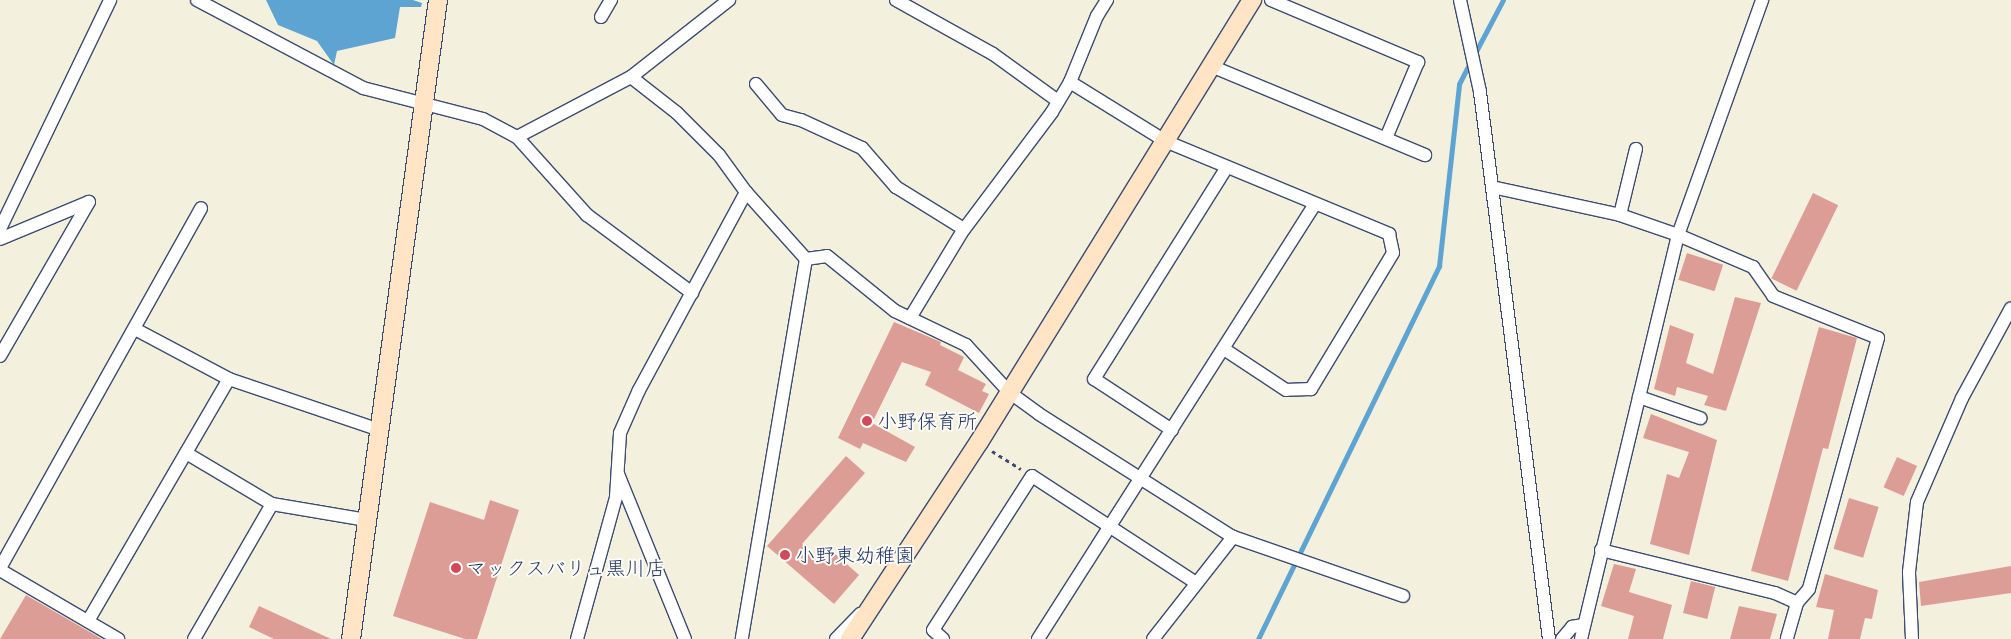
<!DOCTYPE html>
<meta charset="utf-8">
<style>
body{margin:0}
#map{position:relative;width:2011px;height:639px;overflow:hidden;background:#f4f0de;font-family:Caveat,"Klee One",sans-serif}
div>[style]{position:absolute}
.water>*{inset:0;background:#5ea4d3}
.stream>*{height:5px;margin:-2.5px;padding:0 2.5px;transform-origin:2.5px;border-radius:2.5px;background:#5ea4d3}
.building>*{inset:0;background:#dd9d97;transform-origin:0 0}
.path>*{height:3px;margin-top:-1.5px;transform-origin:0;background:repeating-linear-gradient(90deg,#3c4c71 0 4px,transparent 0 8px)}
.roads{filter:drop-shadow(1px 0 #3c4c71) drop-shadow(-1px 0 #3c4c71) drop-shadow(0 1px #3c4c71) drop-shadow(0 -1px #3c4c71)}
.street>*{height:12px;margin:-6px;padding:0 6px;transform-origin:6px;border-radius:6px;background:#fff}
.secondary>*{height:18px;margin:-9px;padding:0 9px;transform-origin:9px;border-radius:9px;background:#ffe4c6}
.dots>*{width:14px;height:14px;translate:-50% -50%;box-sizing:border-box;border:2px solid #fdfcf7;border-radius:50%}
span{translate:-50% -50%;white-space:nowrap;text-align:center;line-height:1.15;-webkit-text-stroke:4px #fdfcf7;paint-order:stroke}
.poi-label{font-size:20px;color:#1b2f5e}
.left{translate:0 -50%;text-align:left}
</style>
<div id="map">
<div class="water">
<div style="clip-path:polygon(266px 0,413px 0,422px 3px,421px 7px,400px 7px,395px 38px,337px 51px,334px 65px,317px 41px,278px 25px)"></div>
</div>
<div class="stream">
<div style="left:1474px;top:55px;width:62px;rotate:-62.2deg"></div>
<div style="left:1258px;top:639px;width:415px;rotate:-64.1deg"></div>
<div style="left:1439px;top:266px;width:183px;rotate:-83.7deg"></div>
<div style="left:1459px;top:84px;width:25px;rotate:-63deg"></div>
</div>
<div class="building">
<div style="left:1813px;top:193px;width:28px;height:95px;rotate:26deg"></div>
<div style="left:1687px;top:253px;width:38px;height:28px;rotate:18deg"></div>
<div style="clip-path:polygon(1735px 297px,1761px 303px,1726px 411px,1704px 405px,1708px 396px,1677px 387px,1675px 396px,1654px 389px,1670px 325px,1694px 334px,1686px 363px,1713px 374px)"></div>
<div style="clip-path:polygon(894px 322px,941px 342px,940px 345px,964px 357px,958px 370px,986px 384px,982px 391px,989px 394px,979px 413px,925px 385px,931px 372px,902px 362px,872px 423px,915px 447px,906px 462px,863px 443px,860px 449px,838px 438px)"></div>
<div style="clip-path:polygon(1819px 327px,1857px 338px,1828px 449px,1823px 448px,1788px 581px,1751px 571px)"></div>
<div style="clip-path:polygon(1651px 414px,1717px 440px,1689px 555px,1650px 544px,1667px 474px,1679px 478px,1689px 452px,1643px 438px)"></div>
<div style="clip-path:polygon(846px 456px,865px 473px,802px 544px,822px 562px,832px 551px,859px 575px,834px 604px,767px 546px)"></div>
<div style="left:1897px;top:457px;width:22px;height:33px;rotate:24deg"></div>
<div style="left:1849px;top:498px;width:31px;height:53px;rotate:17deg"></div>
<div style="clip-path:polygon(490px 500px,519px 510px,477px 639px,465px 639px,393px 616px,430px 502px,484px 520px)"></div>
<div style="clip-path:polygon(1614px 564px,1636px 569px,1629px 592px,1672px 605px,1663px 639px,1628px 639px,1634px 616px,1601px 606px)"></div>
<div style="clip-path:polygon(2011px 566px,2011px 593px,1921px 606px,1919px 582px)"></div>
<div style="clip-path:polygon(1825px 574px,1878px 590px,1872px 619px,1865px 618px,1860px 639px,1828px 639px,1834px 610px,1816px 607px)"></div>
<div style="left:1691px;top:581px;width:25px;height:33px;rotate:14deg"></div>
<div style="clip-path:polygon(26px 595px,102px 639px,0 639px)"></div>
<div style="clip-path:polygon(259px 606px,331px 639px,274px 639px,249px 627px)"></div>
<div style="clip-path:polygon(1739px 606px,1777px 614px,1770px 639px,1730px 639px)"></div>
</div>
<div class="path">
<div style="left:992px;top:451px;width:34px;rotate:32deg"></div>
</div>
<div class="roads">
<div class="street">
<div style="left:197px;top:0;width:188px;rotate:27.9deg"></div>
<div style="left:363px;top:88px;width:124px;rotate:14.5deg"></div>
<div style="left:483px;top:119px;width:38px;rotate:28deg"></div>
<div style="left:517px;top:137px;width:129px;rotate:-27.8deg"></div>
<div style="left:631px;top:77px;width:125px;rotate:-38.2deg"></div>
<div style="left:896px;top:0;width:111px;rotate:29.1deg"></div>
<div style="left:993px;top:54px;width:80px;rotate:35.9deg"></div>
<div style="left:1271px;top:0;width:160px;rotate:22.9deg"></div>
<div style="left:1418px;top:62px;width:82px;rotate:112.8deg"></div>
<div style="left:1460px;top:0;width:94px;rotate:77.7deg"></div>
<div style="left:1480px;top:92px;width:551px;rotate:82.81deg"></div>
<div style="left:601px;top:17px;width:20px;rotate:-60deg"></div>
<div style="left:1211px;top:66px;width:232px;rotate:22.6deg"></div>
<div style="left:631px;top:77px;width:58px;rotate:38deg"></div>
<div style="left:677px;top:113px;width:59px;rotate:45deg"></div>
<div style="left:719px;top:155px;width:46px;rotate:53.9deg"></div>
<div style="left:746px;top:192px;width:90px;rotate:48.2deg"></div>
<div style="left:806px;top:259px;width:385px;rotate:99.6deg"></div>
<div style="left:1070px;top:82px;width:112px;rotate:31.8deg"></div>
<div style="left:1165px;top:141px;width:243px;rotate:22.5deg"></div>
<div style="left:1389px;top:234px;width:19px;rotate:78deg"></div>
<div style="left:1393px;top:253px;width:159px;rotate:121.1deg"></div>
<div style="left:1311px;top:389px;width:25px;rotate:178deg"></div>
<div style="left:1286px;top:390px;width:74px;rotate:-146.5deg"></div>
<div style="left:756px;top:84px;width:40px;rotate:50deg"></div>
<div style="left:782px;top:115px;width:20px;rotate:15deg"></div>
<div style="left:801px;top:120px;width:67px;rotate:24.7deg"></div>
<div style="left:862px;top:148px;width:52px;rotate:48.9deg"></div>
<div style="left:896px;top:187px;width:80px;rotate:31.7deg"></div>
<div style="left:517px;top:137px;width:105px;rotate:48.1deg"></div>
<div style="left:587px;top:215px;width:131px;rotate:36.6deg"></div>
<div style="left:1492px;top:187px;width:131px;rotate:12.3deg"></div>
<div style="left:1620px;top:215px;width:61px;rotate:19deg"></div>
<div style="left:1678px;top:235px;width:82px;rotate:23.1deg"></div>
<div style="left:1753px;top:267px;width:35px;rotate:55deg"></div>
<div style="left:1773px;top:296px;width:113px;rotate:21.8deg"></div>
<div style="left:1878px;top:338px;width:260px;rotate:105.4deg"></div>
<div style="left:1809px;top:589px;width:18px;rotate:131deg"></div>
<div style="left:1797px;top:603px;width:37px;rotate:106deg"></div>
<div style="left:1620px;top:215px;width:68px;rotate:-76.4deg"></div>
<div style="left:0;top:229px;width:254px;rotate:-64.3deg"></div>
<div style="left:0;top:239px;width:96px;rotate:-22.6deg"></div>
<div style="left:806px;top:259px;width:21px;rotate:-8deg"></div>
<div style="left:827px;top:256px;width:87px;rotate:39deg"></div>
<div style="left:895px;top:311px;width:79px;rotate:25.6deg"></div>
<div style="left:966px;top:345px;width:64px;rotate:47.5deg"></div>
<div style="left:1009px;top:392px;width:37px;rotate:36deg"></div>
<div style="left:1039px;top:414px;width:230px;rotate:32.4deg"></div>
<div style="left:1233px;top:537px;width:180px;rotate:19.1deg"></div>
<div style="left:910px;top:318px;width:100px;rotate:-58.8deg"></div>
<div style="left:962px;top:232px;width:150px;rotate:-53.1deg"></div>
<div style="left:1052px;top:112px;width:35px;rotate:-59deg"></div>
<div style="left:1070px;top:82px;width:71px;rotate:-67.8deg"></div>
<div style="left:1097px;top:16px;width:19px;rotate:-58deg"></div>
<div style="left:135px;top:329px;width:106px;rotate:28deg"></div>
<div style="left:229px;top:379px;width:159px;rotate:18.7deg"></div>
<div style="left:0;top:356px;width:178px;rotate:-60deg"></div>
<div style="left:1639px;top:397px;width:65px;rotate:19deg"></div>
<div style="left:1172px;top:430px;width:93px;rotate:-146.8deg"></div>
<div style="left:1094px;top:379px;width:250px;rotate:-57.9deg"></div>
<div style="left:186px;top:453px;width:100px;rotate:30.7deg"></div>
<div style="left:618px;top:474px;width:178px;rotate:67.9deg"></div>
<div style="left:1601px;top:550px;width:179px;rotate:13.9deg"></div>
<div style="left:1775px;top:593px;width:24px;rotate:24deg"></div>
<div style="left:0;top:568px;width:412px;rotate:-60.8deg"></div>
<div style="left:0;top:570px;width:137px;rotate:30.3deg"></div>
<div style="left:88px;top:621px;width:280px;rotate:-59.8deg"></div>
<div style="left:194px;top:639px;width:156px;rotate:-60deg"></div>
<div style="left:272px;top:504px;width:96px;rotate:9.6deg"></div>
<div style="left:577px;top:639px;width:147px;rotate:-74.6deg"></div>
<div style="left:616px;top:497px;width:64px;rotate:-86.4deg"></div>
<div style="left:620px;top:433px;width:47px;rotate:-66.2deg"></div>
<div style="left:639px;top:390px;width:225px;rotate:-61.6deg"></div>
<div style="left:836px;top:639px;width:35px;rotate:-46deg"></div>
<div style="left:943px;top:639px;width:13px;rotate:-138deg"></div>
<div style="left:933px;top:630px;width:183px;rotate:-57.3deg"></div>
<div style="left:1032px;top:476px;width:196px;rotate:33.1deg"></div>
<div style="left:1038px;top:639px;width:516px;rotate:-57.51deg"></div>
<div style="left:1153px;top:639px;width:130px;rotate:-51.9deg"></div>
<div style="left:1562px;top:639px;width:16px;rotate:-50deg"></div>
<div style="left:1572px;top:627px;width:10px;rotate:-11deg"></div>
<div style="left:1581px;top:639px;width:415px;rotate:-76.5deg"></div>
<div style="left:1678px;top:235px;width:250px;rotate:-70.3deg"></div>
<div style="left:1912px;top:639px;width:67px;rotate:-92.6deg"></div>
<div style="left:1909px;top:572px;width:70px;rotate:-83.5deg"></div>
<div style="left:1917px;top:502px;width:113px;rotate:-66.6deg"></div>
<div style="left:1962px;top:398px;width:102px;rotate:-61.4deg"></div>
</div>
<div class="secondary">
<div style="left:351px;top:639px;width:645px;rotate:-82.25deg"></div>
<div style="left:850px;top:639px;width:235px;rotate:-56.8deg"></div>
<div style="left:979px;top:442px;width:520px;rotate:-58.3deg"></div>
</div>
</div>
<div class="dots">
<div style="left:867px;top:421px;background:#d1495b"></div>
<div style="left:785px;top:555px;background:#d1495b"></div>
<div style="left:456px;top:568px;background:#d1495b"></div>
</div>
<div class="poi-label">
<span class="left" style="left:877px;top:421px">小野保育所</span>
<span class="left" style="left:795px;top:555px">小野東幼稚園</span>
<span class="left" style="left:466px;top:568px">マックスバリュ黒川店</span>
</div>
</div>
